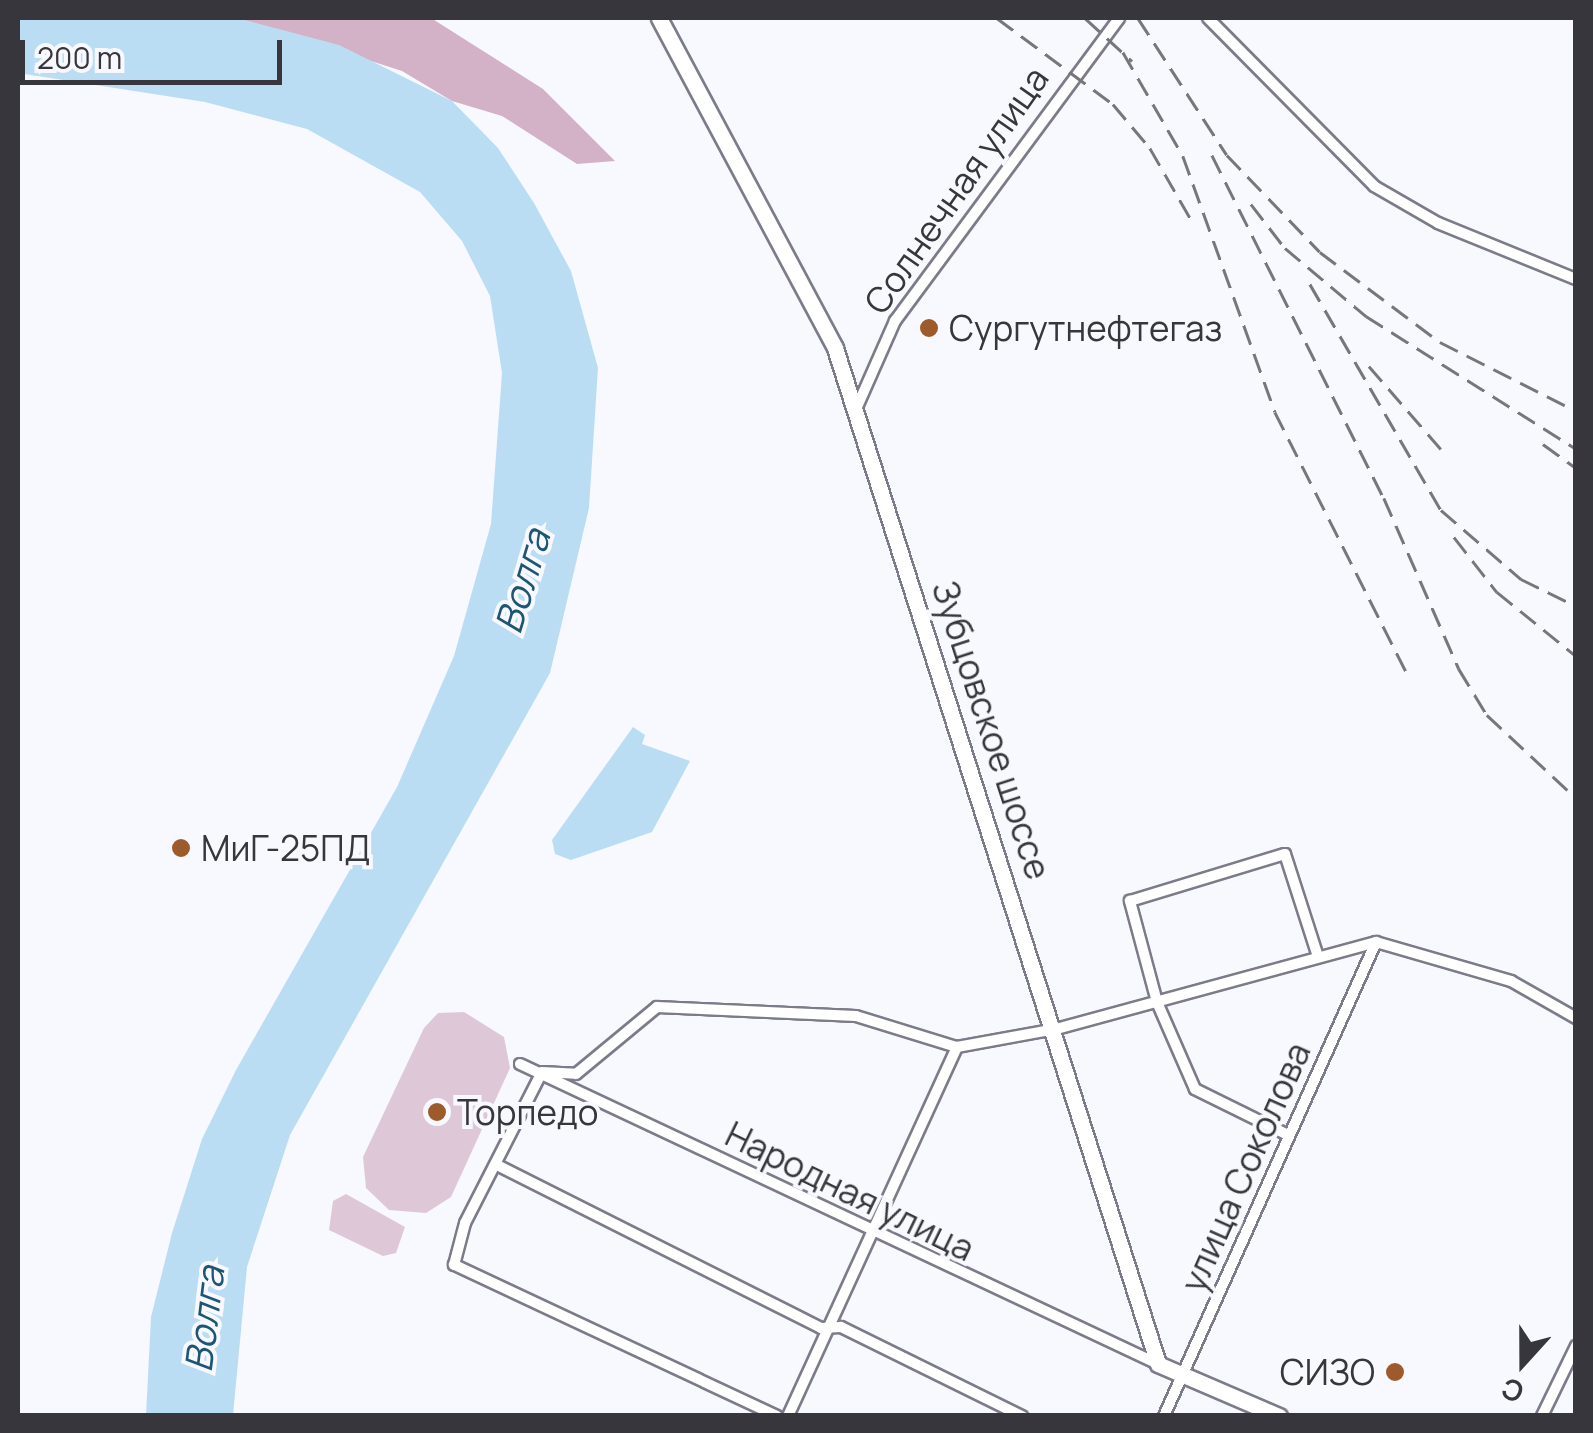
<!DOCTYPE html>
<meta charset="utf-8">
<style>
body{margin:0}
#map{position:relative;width:1593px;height:1433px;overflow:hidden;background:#f8f8ff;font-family:Manrope,sans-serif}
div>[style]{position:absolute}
.green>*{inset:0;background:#dec8d7}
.forest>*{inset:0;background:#d3b2c8}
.water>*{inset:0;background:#bbddf4}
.roads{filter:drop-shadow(2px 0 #7c7b8a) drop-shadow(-2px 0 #7c7b8a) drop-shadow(0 2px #7c7b8a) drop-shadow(0 -2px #7c7b8a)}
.minor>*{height:10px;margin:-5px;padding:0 5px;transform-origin:5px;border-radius:5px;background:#fff}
.primary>*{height:15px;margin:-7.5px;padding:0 7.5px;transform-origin:7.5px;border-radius:7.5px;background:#fff}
.rail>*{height:2.5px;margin-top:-1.25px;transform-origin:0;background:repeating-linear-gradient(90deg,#77767d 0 20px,transparent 0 30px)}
.dots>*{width:28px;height:28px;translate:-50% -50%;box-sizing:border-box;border:5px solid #f8f8ff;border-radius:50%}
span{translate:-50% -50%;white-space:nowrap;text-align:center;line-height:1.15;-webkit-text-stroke:8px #f8f8ff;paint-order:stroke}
.street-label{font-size:35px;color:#37363d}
.poi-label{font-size:35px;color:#37363d}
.left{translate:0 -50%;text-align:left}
.right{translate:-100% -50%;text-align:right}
.water-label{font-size:38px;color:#1d5675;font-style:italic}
.frame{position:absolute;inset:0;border:20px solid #37363d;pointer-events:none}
.north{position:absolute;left:1473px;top:1313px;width:100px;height:100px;-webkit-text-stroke:8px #f8f8ff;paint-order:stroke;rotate:201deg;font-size:28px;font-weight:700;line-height:40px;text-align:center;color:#37363d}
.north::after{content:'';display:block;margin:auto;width:35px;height:45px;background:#37363d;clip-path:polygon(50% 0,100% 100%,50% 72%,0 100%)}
.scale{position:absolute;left:20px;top:40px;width:262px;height:45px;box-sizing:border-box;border:5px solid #37363d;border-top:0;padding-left:12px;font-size:30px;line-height:35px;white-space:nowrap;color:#37363d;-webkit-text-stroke:8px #f8f8ff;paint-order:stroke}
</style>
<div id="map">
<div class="green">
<div style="clip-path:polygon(464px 1012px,504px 1037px,510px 1068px,451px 1197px,426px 1213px,389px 1210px,366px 1188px,363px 1157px,424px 1028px,438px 1013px)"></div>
<div style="clip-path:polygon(346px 1194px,405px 1227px,396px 1253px,383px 1256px,329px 1230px,333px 1201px)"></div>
</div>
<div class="forest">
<div style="clip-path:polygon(237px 18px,431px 18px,543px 89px,615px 161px,577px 164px,502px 116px,452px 101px,402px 71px)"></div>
</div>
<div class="water">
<div style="clip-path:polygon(18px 18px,237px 18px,339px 45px,452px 101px,498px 148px,534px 203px,571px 271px,598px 368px,589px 508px,550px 673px,290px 1135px,247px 1267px,233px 1415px,146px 1415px,151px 1317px,172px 1233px,202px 1139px,236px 1070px,397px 787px,454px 656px,491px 524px,502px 373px,490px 296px,462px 241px,420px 192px,307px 129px,205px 102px,18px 73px)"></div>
<div style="clip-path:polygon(633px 727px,645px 735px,642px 744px,690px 761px,652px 832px,571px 860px,555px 854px,552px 840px)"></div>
</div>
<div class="roads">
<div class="minor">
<div style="left:1208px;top:18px;width:236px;rotate:45.3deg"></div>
<div style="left:1374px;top:186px;width:74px;rotate:30deg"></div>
<div style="left:1438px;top:223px;width:149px;rotate:22.1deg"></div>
<div style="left:857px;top:407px;width:94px;rotate:-66.2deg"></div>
<div style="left:895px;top:321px;width:377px;rotate:-53.5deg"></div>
<div style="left:1376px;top:942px;width:141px;rotate:16.1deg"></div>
<div style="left:1511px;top:981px;width:75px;rotate:29.6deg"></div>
<div style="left:520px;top:1064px;width:705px;rotate:25.18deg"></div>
<div style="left:1288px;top:1135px;width:104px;rotate:-153.7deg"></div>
<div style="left:1195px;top:1089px;width:95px;rotate:-113.6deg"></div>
<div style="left:1157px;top:1002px;width:105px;rotate:-105deg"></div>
<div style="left:1130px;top:901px;width:162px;rotate:-16.9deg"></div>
<div style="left:1285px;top:854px;width:108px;rotate:72.2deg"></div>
<div style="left:497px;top:1165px;width:363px;rotate:26.7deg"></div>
<div style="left:821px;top:1328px;width:20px;rotate:-3deg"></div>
<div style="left:841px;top:1327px;width:202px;rotate:26.2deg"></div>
<div style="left:777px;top:1416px;width:357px;rotate:-154.9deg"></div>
<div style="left:454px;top:1265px;width:43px;rotate:-75.3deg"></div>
<div style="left:465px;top:1223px;width:169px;rotate:-63deg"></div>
<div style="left:542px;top:1072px;width:34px;rotate:3deg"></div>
<div style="left:576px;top:1074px;width:105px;rotate:-39.6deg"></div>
<div style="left:657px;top:1007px;width:199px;rotate:2.6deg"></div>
<div style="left:856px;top:1016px;width:106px;rotate:17.1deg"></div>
<div style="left:957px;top:1047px;width:101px;rotate:-10.3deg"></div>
<div style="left:1056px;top:1029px;width:332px;rotate:-15.2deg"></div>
<div style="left:788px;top:1416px;width:406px;rotate:-65.4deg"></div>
<div style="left:1164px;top:1416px;width:519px;rotate:-65.9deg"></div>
<div style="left:1542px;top:1416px;width:78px;rotate:-64.1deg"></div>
</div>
<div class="primary">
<div style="left:659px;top:18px;width:374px;rotate:61.9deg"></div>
<div style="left:835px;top:348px;width:1066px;rotate:72.36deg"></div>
<div style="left:1158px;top:1364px;width:132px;rotate:23.3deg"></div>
</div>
</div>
<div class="rail">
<div style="left:997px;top:18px;width:144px;rotate:36.6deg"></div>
<div style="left:1113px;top:104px;width:57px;rotate:49.9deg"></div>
<div style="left:1150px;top:148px;width:84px;rotate:60.1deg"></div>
<div style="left:1085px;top:18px;width:64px;rotate:42.5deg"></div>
<div style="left:1138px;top:18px;width:163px;rotate:57deg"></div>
<div style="left:1227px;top:155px;width:134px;rotate:46.2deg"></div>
<div style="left:1320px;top:252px;width:150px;rotate:36.9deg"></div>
<div style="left:1440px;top:342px;width:153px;rotate:26.9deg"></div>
<div style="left:1123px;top:52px;width:120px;rotate:60deg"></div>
<div style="left:1183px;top:156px;width:272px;rotate:70.2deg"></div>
<div style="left:1275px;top:412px;width:290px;rotate:63.2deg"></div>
<div style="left:1212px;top:155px;width:384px;rotate:63.4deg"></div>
<div style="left:1384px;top:498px;width:187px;rotate:66.3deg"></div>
<div style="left:1459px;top:669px;width:54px;rotate:58.7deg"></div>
<div style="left:1487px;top:715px;width:122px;rotate:43deg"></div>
<div style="left:1251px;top:204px;width:56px;rotate:52.3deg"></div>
<div style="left:1285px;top:248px;width:106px;rotate:40deg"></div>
<div style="left:1366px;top:316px;width:249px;rotate:32.3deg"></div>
<div style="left:1310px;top:284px;width:261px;rotate:59.9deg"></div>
<div style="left:1441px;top:510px;width:106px;rotate:40.8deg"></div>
<div style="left:1521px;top:579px;width:61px;rotate:26.1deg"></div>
<div style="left:1369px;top:366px;width:110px;rotate:49.1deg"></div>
<div style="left:1543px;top:444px;width:41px;rotate:36deg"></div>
<div style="left:1454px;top:537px;width:70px;rotate:52deg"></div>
<div style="left:1497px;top:592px;width:102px;rotate:39deg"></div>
</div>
<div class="dots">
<div style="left:929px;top:328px;background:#9d5a2b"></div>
<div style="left:181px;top:848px;background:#9d5a2b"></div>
<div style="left:437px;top:1112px;background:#9d5a2b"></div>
<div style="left:1395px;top:1372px;background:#9d5a2b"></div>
</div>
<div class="street-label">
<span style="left:956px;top:190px;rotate:-55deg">Солнечная улица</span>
<span style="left:992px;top:730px;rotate:72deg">Зубцовское шоссе</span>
<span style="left:1245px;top:1167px;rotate:-66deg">улица Соколова</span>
<span style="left:850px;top:1191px;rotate:26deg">Народная улица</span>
</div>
<div class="poi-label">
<span class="left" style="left:949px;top:328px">Сургутнефтегаз</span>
<span class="left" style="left:201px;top:848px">МиГ-25ПД</span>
<span class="left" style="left:457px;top:1112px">Торпедо</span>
<span class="right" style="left:1375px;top:1372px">СИЗО</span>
</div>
<div class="water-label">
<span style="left:522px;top:581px;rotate:-73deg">Волга</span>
<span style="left:204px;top:1319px;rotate:-83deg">Волга</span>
</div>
<div class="frame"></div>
<div class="north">С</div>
<div class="scale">200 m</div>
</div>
